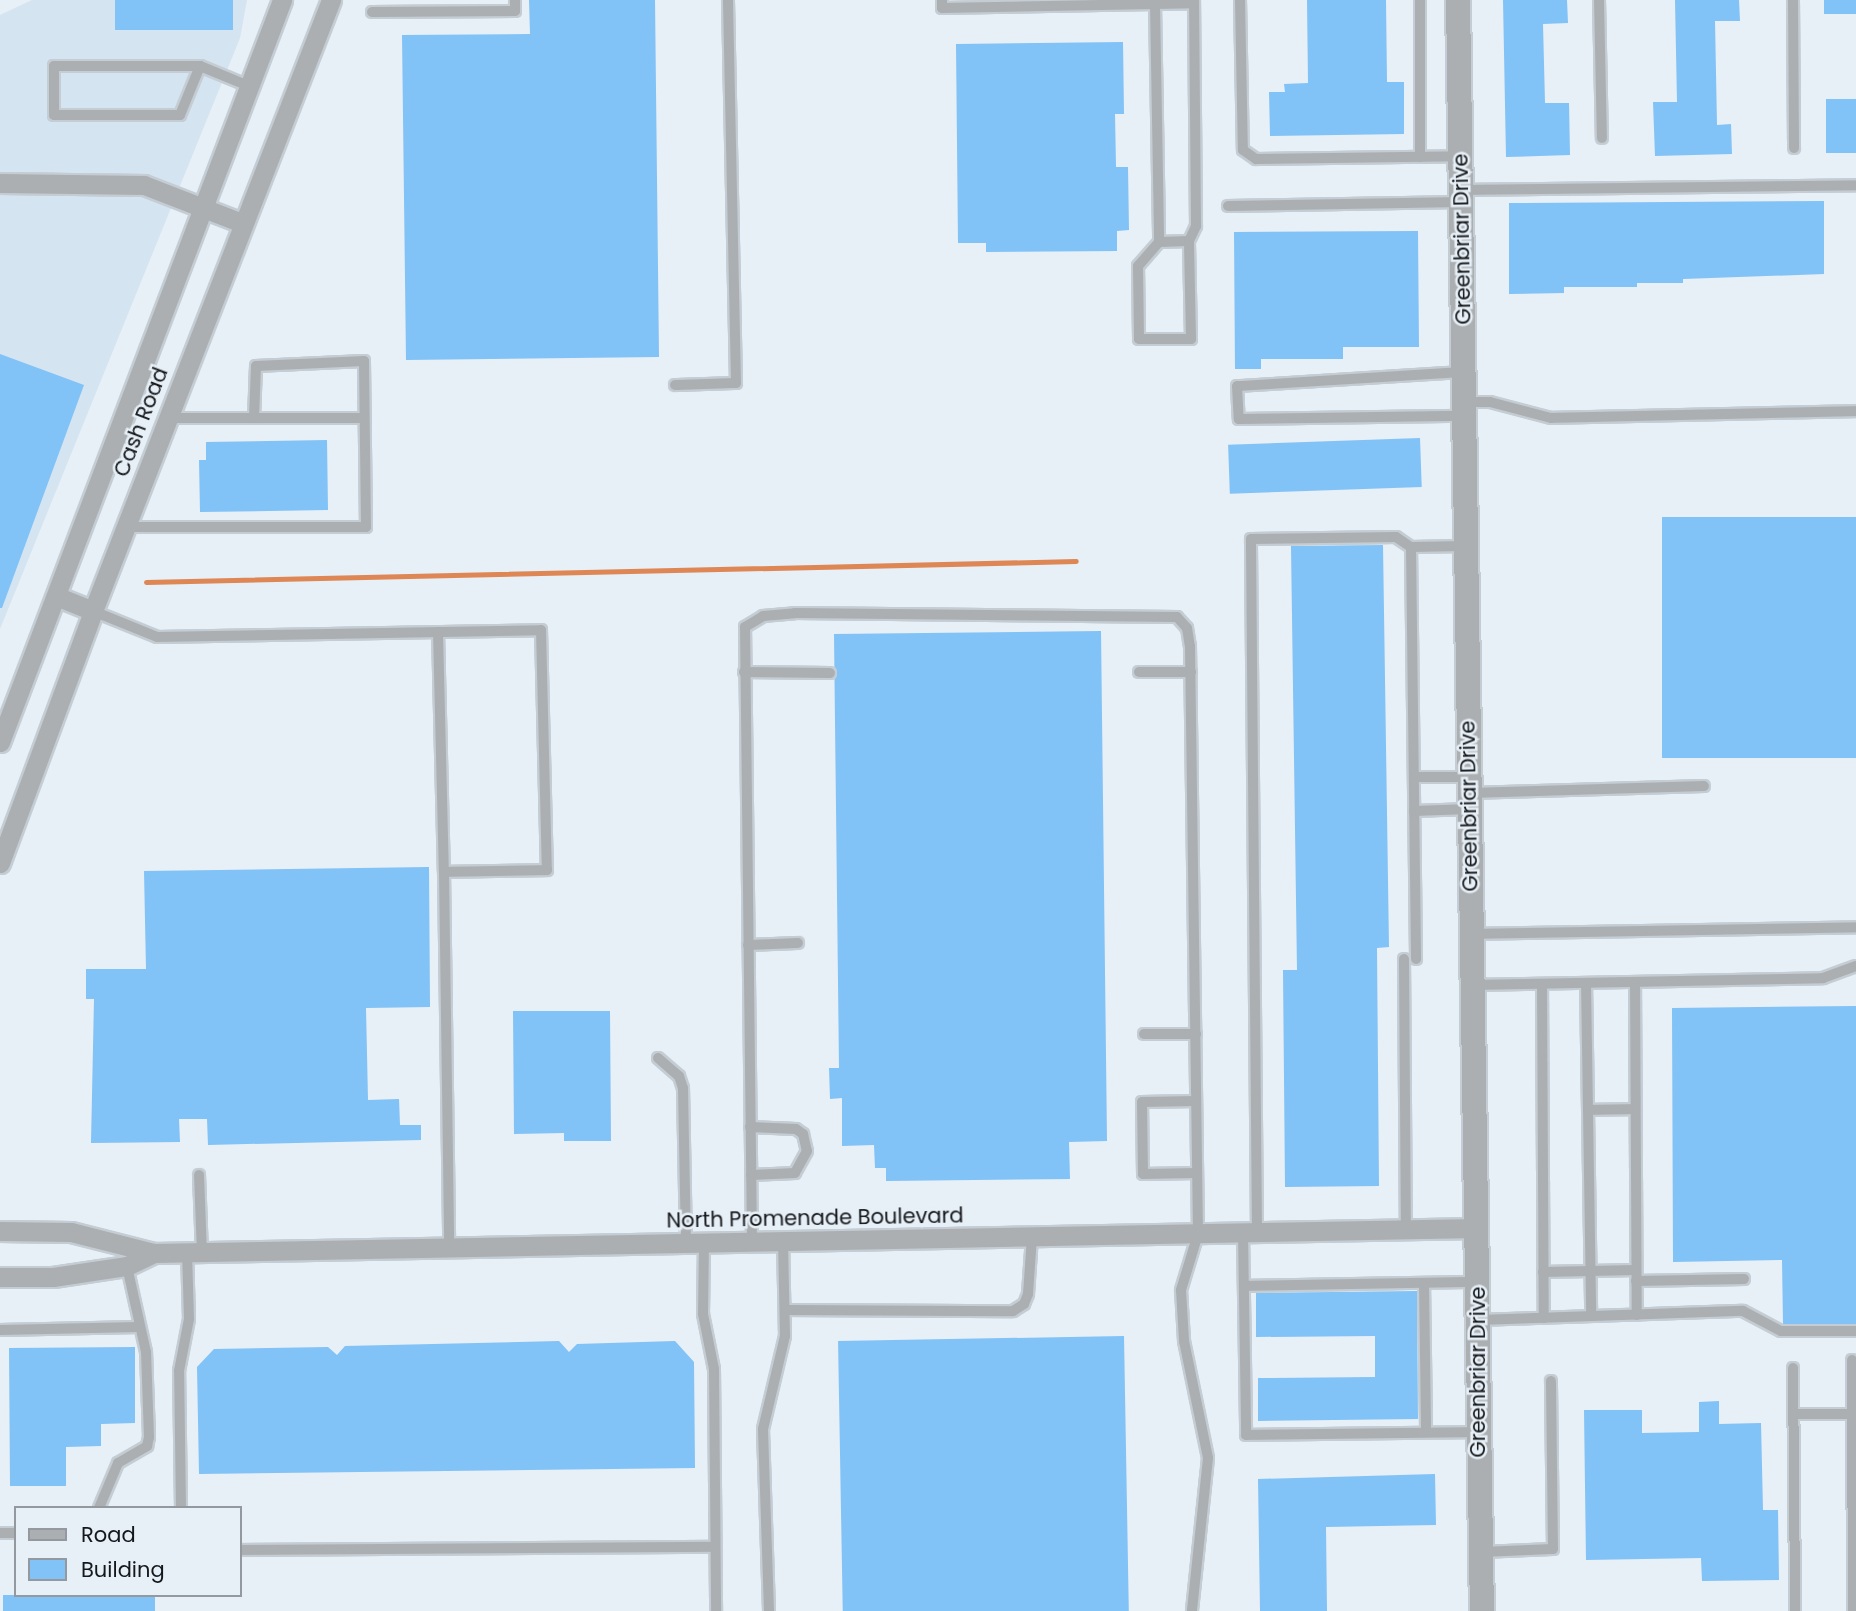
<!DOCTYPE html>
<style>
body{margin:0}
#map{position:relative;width:1856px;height:1611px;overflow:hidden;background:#e7eff7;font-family:Poppins,sans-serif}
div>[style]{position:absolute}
.built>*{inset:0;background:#d5e4f1}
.stream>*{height:5px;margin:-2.5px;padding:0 2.5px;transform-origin:2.5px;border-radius:2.5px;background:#de8654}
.building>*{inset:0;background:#81c2f7;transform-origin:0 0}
.roads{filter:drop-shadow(2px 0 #c5cdd4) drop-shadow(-2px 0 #c5cdd4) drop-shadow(0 2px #c5cdd4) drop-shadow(0 -2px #c5cdd4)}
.service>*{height:10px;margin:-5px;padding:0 5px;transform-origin:5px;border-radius:5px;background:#abafb2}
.minor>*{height:19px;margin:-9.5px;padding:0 9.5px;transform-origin:9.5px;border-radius:9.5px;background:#abafb2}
.tertiary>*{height:24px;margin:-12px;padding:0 12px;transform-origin:12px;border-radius:12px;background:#abafb2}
span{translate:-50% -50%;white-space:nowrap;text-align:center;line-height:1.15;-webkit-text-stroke:5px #e7eff7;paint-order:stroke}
.street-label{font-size:21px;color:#15181b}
.legend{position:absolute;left:14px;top:1506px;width:228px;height:91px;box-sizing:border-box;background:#e7eff7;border:2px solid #93999f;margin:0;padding:9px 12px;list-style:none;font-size:21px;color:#15181b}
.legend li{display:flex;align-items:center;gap:14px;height:35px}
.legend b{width:35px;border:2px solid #93999f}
</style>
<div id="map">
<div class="built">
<div style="clip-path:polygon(32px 0,247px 0,240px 38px,0 629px,0 15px)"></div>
</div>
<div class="stream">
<div style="left:146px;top:582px;width:930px;rotate:-1.29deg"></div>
</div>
<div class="building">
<div style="left:115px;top:0;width:118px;height:30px"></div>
<div style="clip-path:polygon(529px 0,655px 0,659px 357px,406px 360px,402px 35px,530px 34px)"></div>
<div style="clip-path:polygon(1307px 0,1386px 0,1387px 82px,1404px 82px,1404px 134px,1270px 136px,1269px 92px,1285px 92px,1284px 84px,1308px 83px)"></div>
<div style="clip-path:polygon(1503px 0,1567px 0,1568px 23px,1543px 24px,1545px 103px,1569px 103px,1570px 155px,1506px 157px)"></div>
<div style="clip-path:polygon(1675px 0,1739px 0,1740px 21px,1715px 21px,1717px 125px,1731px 124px,1732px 154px,1655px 156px,1653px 102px,1677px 102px)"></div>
<div style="left:1824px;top:0;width:32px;height:14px"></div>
<div style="clip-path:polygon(1123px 42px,1124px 114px,1115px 114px,1116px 167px,1128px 167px,1129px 230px,1117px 231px,1117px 251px,986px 252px,986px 243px,958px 243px,956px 44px)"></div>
<div style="left:1826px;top:99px;width:30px;height:54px"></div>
<div style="clip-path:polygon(1824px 201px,1824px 274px,1683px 279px,1683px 283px,1637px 283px,1637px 287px,1564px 287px,1564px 293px,1509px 294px,1509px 203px)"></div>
<div style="clip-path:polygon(1418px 231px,1419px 347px,1343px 347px,1343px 359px,1261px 359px,1261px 369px,1235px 369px,1234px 232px)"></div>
<div style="clip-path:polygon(0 354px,84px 385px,2px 608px,0 608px)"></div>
<div style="left:1420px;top:438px;width:49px;height:192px;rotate:88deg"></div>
<div style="clip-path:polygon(327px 440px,328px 510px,200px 512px,199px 460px,206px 460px,206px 442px)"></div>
<div style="left:1856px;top:517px;width:241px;height:194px;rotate:90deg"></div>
<div style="clip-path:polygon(1383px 545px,1389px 947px,1377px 948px,1379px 1186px,1285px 1187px,1283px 970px,1297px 970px,1291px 546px)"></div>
<div style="clip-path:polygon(1101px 631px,1107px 1141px,1069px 1142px,1070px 1179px,886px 1181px,886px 1168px,875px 1168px,874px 1145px,842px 1146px,842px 1098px,830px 1099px,829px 1068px,839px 1068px,834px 634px)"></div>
<div style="clip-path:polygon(429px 867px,430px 1007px,366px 1008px,368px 1100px,399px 1099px,400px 1125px,421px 1125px,421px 1140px,208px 1145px,207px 1119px,179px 1119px,180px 1142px,91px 1143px,94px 999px,86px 999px,86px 969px,146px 969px,144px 871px)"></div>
<div style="clip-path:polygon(1856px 1006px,1856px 1324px,1783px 1324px,1782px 1260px,1673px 1262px,1672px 1008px)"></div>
<div style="clip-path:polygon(513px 1011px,610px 1011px,611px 1141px,564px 1141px,564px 1133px,514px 1134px)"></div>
<div style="clip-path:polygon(1417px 1291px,1418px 1419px,1258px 1421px,1258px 1378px,1375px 1377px,1375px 1336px,1256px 1337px,1256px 1293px)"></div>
<div style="left:1124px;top:1336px;width:275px;height:286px;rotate:89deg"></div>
<div style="clip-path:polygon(559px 1341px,569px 1352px,577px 1344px,675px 1341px,694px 1362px,695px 1468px,199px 1474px,197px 1367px,214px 1349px,328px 1347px,337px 1355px,345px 1346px)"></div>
<div style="clip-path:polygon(135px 1347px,135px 1423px,101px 1424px,101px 1446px,66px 1447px,66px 1486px,10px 1486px,9px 1348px)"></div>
<div style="clip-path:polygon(1719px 1401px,1719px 1424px,1761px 1423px,1763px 1510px,1778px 1510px,1779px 1580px,1702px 1581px,1701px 1558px,1586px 1560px,1584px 1410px,1642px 1410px,1642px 1433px,1699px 1432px,1699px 1402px)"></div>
<div style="clip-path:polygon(1435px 1474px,1436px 1525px,1326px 1527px,1327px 1611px,1260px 1611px,1258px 1479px)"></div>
<div style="left:3px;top:1595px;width:152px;height:16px"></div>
</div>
<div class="roads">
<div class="service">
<div style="left:942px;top:0;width:8px;rotate:90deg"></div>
<div style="left:942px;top:8px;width:252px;rotate:-1.1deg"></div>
<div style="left:1240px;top:0;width:150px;rotate:88.9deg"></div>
<div style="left:1243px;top:150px;width:16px;rotate:35deg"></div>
<div style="left:1256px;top:159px;width:205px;rotate:-0.8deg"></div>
<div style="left:1420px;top:0;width:157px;rotate:90deg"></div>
<div style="left:1599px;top:0;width:138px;rotate:88.8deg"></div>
<div style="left:1793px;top:0;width:148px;rotate:89.6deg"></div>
<div style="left:1155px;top:4px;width:238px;rotate:89deg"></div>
<div style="left:1159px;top:242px;width:32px;rotate:131deg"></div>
<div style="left:1138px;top:266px;width:73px;rotate:89.2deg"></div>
<div style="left:1139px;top:339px;width:52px"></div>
<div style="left:1191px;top:339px;width:98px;rotate:-91.2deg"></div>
<div style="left:1189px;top:241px;width:17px;rotate:-65deg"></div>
<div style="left:1196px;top:226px;width:226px;rotate:-90.5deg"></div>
<div style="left:372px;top:12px;width:143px;rotate:-0.4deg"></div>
<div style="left:515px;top:11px;width:11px;rotate:-90deg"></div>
<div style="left:200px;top:66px;width:53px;rotate:112.2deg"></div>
<div style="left:180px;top:115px;width:126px;rotate:180deg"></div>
<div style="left:54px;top:115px;width:49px;rotate:-90deg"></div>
<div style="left:54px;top:66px;width:146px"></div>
<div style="left:200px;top:66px;width:53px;rotate:22.2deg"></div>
<div style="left:1462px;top:190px;width:394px;rotate:-0.7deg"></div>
<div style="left:1228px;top:206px;width:234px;rotate:-1deg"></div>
<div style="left:1159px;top:242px;width:30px;rotate:-2deg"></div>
<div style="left:1462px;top:372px;width:225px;rotate:176.4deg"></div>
<div style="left:1237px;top:386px;width:33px;rotate:87deg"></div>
<div style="left:1239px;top:419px;width:225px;rotate:-0.8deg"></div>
<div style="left:675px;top:385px;width:61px;rotate:-1.9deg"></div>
<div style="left:736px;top:383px;width:383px;rotate:-91.2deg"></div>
<div style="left:1464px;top:402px;width:26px"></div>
<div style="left:1490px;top:402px;width:63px;rotate:14.7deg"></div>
<div style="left:1551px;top:418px;width:305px;rotate:-1.3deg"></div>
<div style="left:167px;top:418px;width:195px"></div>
<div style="left:126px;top:527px;width:240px"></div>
<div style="left:366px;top:527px;width:166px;rotate:-90.7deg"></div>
<div style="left:364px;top:361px;width:108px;rotate:177.3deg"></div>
<div style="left:256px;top:366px;width:52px;rotate:92.2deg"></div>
<div style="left:1411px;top:547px;width:412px;rotate:89.3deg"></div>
<div style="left:93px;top:611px;width:69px;rotate:22.1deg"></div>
<div style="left:157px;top:637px;width:384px;rotate:-1deg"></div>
<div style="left:541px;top:630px;width:240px;rotate:88.6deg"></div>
<div style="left:547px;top:870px;width:103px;rotate:178.9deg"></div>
<div style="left:444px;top:872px;width:376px;rotate:89.2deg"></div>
<div style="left:438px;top:632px;width:240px;rotate:88.6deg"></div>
<div style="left:744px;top:672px;width:86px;rotate:0.7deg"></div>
<div style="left:1139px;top:672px;width:52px"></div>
<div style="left:1414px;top:777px;width:54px"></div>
<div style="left:1470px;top:793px;width:234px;rotate:-1.7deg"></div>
<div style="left:1414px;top:811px;width:55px;rotate:-2.1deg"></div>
<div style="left:1472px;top:934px;width:384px;rotate:-1deg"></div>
<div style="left:748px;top:945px;width:50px;rotate:-2.3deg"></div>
<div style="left:1404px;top:959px;width:271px;rotate:89.6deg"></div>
<div style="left:1635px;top:982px;width:333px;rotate:89.7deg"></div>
<div style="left:1586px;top:983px;width:333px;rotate:89.1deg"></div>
<div style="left:1542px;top:984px;width:334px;rotate:89.7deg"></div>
<div style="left:1473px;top:985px;width:350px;rotate:-1.1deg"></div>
<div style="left:1823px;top:978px;width:35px;rotate:-20deg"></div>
<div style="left:1144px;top:1034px;width:52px"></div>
<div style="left:658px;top:1058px;width:28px;rotate:41deg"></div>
<div style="left:679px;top:1076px;width:13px;rotate:72deg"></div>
<div style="left:683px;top:1088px;width:155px;rotate:88.9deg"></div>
<div style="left:1196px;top:1101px;width:54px;rotate:178.9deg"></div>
<div style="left:1142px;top:1102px;width:72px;rotate:89.2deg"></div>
<div style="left:1143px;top:1174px;width:54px;rotate:-1.1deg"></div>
<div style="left:1588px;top:1110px;width:47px;rotate:-1.2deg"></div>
<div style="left:750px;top:1127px;width:46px;rotate:2.5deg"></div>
<div style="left:796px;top:1129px;width:9px;rotate:36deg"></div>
<div style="left:803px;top:1134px;width:17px;rotate:77deg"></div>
<div style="left:807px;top:1151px;width:25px;rotate:119deg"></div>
<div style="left:795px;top:1173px;width:44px;rotate:177.4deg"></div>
<div style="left:199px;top:1175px;width:77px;rotate:87.8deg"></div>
<div style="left:1243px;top:1233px;width:202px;rotate:89.1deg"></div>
<div style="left:1246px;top:1435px;width:233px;rotate:-0.7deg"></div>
<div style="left:1257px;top:1233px;width:694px;rotate:-90.5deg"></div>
<div style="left:1251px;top:539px;width:145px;rotate:-0.8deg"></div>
<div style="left:1396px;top:537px;width:18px;rotate:34deg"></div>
<div style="left:1411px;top:547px;width:54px;rotate:-1.1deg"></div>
<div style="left:752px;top:1242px;width:615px;rotate:-90.65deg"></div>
<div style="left:745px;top:627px;width:21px;rotate:-31deg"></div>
<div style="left:763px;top:616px;width:32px;rotate:-5deg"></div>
<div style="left:795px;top:613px;width:382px;rotate:0.6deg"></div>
<div style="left:1177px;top:617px;width:15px;rotate:48deg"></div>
<div style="left:1187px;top:628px;width:18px;rotate:81deg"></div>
<div style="left:1190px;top:646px;width:588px;rotate:89.22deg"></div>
<div style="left:1198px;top:1234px;width:59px;rotate:106.9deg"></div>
<div style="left:1181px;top:1290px;width:51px;rotate:86.6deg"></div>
<div style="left:1184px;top:1341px;width:119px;rotate:78.4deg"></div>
<div style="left:1208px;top:1458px;width:154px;rotate:96deg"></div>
<div style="left:704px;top:1243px;width:71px;rotate:90.8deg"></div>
<div style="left:703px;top:1314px;width:56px;rotate:78.7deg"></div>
<div style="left:714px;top:1369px;width:242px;rotate:89.5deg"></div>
<div style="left:1543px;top:1272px;width:93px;rotate:-1.2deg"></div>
<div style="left:1636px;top:1281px;width:108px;rotate:-1.1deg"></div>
<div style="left:1424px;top:1283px;width:149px;rotate:89.2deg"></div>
<div style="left:1244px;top:1286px;width:233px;rotate:-1deg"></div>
<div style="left:786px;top:1310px;width:227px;rotate:0.3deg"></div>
<div style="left:1013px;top:1311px;width:13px;rotate:-32deg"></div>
<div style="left:1024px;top:1304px;width:11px;rotate:-68deg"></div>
<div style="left:1028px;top:1294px;width:57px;rotate:-86deg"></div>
<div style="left:1479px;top:1320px;width:264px;rotate:-2deg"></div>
<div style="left:1743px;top:1311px;width:43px;rotate:27.8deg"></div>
<div style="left:1781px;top:1331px;width:75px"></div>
<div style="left:0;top:1330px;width:139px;rotate:-1.2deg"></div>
<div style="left:1852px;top:1360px;width:251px;rotate:89.8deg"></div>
<div style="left:1793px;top:1368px;width:243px;rotate:89.5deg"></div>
<div style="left:1794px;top:1414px;width:58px"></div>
<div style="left:99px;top:1508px;width:49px;rotate:-67.1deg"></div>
<div style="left:118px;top:1463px;width:34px;rotate:-30deg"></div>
<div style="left:147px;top:1446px;width:9px;rotate:-77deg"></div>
<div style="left:149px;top:1437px;width:85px;rotate:-92deg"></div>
<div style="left:146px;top:1352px;width:88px;rotate:-102.5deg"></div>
<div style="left:181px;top:1508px;width:137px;rotate:-90.8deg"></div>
<div style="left:179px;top:1371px;width:53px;rotate:-79.1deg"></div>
<div style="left:189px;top:1319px;width:66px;rotate:-91.7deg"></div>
<div style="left:0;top:1533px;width:16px"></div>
<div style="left:240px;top:1550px;width:475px;rotate:-0.4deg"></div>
<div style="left:1481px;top:1552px;width:72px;rotate:-2.4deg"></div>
<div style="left:1553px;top:1549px;width:168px;rotate:-90.7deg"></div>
<div style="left:769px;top:1611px;width:182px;rotate:-91.9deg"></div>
<div style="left:763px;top:1429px;width:96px;rotate:-76.7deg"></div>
<div style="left:785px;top:1336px;width:94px;rotate:-91.2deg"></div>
</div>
<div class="minor">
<div style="left:0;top:183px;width:144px;rotate:0.8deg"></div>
<div style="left:144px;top:185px;width:105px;rotate:21.2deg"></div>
<div style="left:56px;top:596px;width:40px;rotate:22deg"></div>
<div style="left:0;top:742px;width:794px;rotate:-69.19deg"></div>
<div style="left:0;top:863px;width:269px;rotate:-69.7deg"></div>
<div style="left:93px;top:611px;width:656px;rotate:-68.72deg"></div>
<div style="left:0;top:1231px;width:71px;rotate:0.8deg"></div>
<div style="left:71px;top:1232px;width:86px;rotate:14.2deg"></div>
<div style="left:154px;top:1253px;width:1323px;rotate:-1.08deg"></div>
<div style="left:0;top:1277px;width:53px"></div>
<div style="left:53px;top:1277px;width:75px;rotate:-8.5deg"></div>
<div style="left:127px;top:1266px;width:30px;rotate:-26deg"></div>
</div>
<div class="tertiary">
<div style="left:1458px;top:0;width:1611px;rotate:89.15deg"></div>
</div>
</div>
<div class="street-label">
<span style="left:1462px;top:239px;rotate:-91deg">Greenbriar Drive</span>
<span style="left:141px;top:422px;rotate:-69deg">Cash Road</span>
<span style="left:1469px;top:806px;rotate:-91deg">Greenbriar Drive</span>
<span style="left:815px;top:1218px;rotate:-1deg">North Promenade Boulevard</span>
<span style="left:1478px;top:1372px;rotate:-90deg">Greenbriar Drive</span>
</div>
<ul class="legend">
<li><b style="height:9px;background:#abafb2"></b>Road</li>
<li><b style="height:19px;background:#81c2f7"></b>Building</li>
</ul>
</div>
